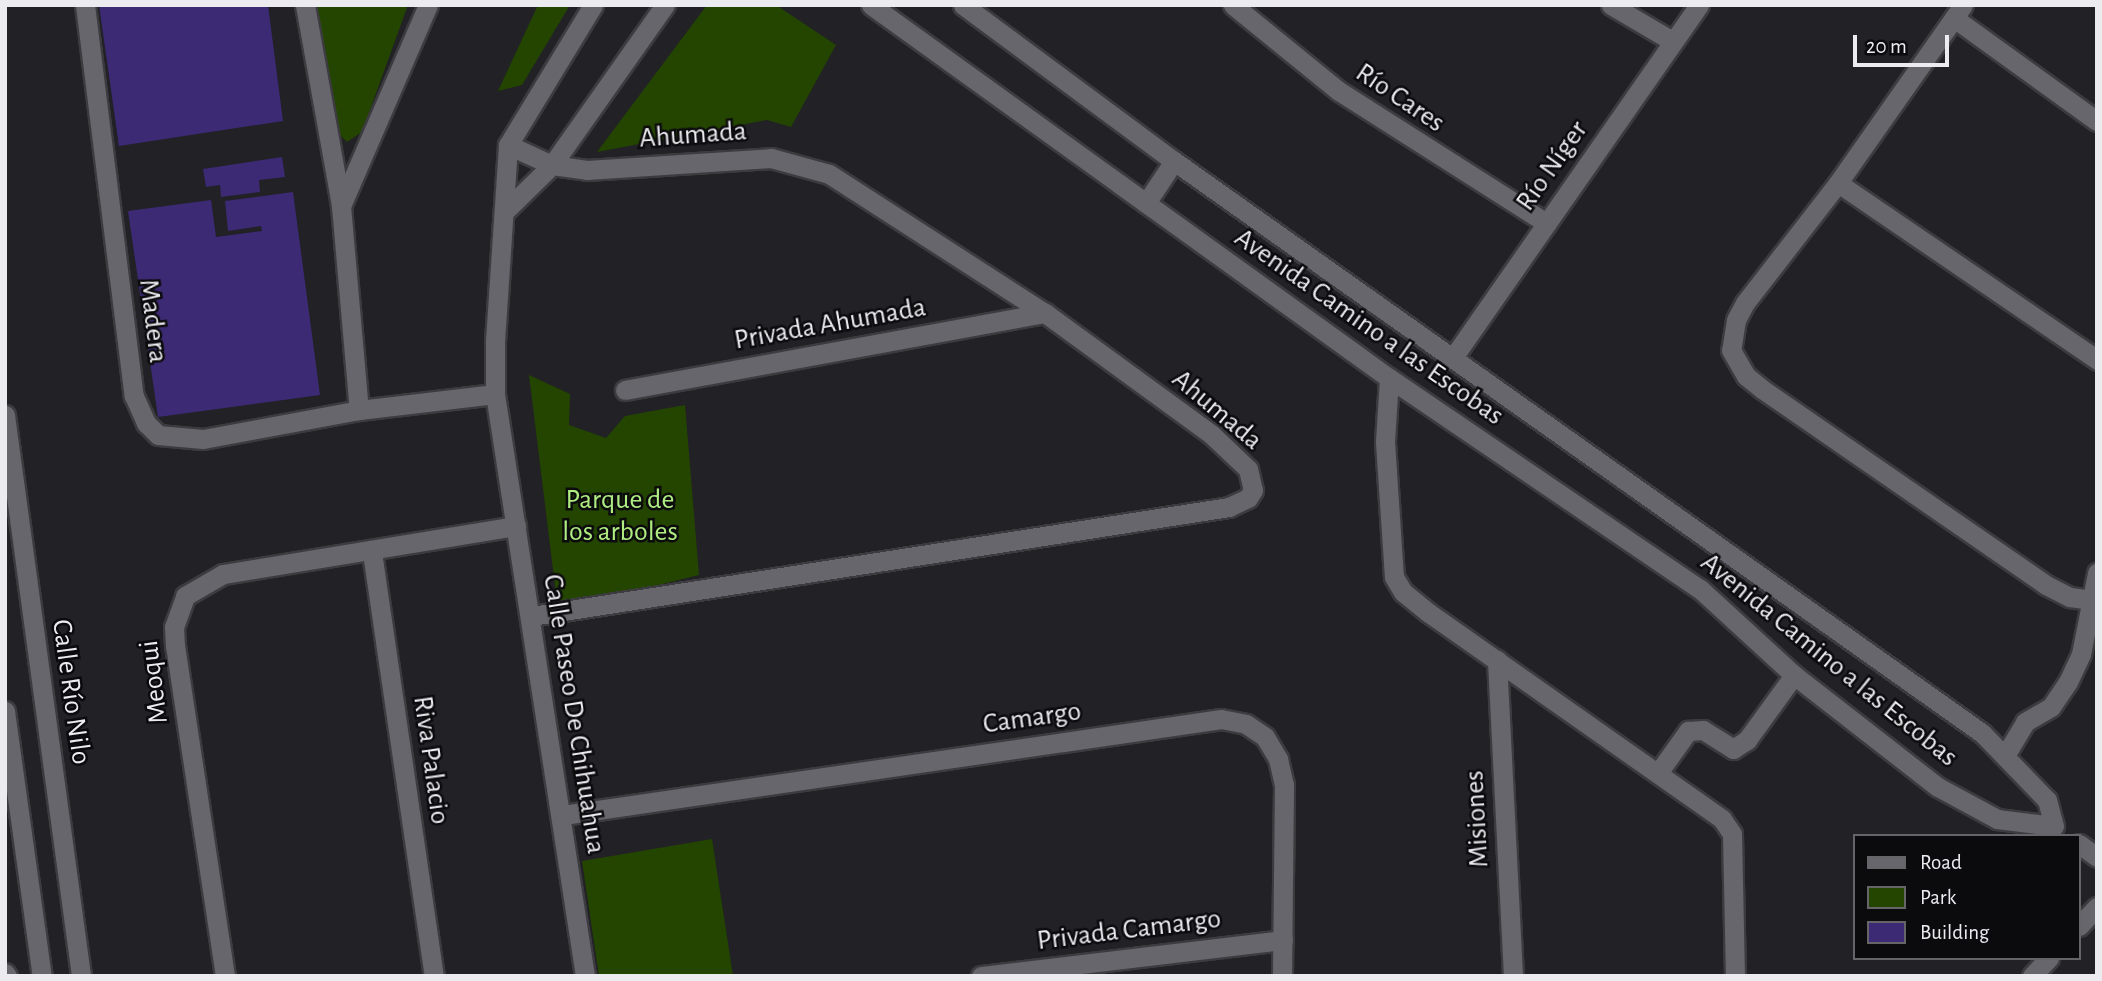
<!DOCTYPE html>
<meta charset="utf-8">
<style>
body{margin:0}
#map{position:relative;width:2102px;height:981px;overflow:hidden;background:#212126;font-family:"Alegreya Sans",sans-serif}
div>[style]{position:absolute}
.green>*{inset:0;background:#244500}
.building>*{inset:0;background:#3d2a74}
.roads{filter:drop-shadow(2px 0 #3c3c40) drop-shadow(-2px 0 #3c3c40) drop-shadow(0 2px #3c3c40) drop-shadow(0 -2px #3c3c40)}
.minor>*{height:19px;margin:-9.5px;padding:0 9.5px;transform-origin:9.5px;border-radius:9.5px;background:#67666c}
.tertiary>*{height:19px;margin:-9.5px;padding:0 9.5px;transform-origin:9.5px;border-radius:9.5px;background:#67666c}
span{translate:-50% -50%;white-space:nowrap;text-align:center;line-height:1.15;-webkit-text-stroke:5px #0b0b0d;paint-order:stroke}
.street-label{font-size:28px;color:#ececf0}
.park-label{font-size:28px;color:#afec81}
.frame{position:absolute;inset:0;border:7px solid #ececf0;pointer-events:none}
.legend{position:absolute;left:1853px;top:834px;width:228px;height:126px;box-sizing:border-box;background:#0b0b0d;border:2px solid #656568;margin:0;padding:9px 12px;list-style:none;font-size:21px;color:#ececf0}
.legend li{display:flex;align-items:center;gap:14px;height:35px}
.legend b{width:35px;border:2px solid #656568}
.scale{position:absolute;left:1853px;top:35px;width:96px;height:32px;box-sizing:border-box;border:4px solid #ececf0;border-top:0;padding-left:9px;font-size:21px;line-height:24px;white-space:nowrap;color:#ececf0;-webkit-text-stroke:5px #0b0b0d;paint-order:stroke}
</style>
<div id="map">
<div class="green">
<div style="clip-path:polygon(311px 5px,408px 5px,362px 132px,347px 142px,336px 131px)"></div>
<div style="clip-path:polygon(538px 5px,570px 5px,522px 85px,498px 91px)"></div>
<div style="clip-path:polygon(707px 5px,776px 5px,836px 45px,791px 127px,767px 120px,597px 152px)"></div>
<div style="clip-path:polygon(529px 375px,570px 394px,569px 425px,606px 438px,625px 416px,685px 405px,699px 575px,558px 610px)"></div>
<div style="clip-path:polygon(712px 839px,733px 976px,599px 976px,582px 861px)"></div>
</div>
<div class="building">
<div style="clip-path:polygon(99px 5px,268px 5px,283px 121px,119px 146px)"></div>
<div style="clip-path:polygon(282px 157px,285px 177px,259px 180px,260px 192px,221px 197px,220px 185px,206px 187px,203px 169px)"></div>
<div style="clip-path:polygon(293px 192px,320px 395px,158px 417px,128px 211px,211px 200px,216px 237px,262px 231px,261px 226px,228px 231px,225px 201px)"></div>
</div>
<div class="roads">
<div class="minor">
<div style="left:85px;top:5px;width:394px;rotate:82.9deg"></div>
<div style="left:134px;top:396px;width:30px;rotate:66deg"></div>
<div style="left:146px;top:423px;width:17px;rotate:45deg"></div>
<div style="left:158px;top:435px;width:45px;rotate:5.1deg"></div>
<div style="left:203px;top:439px;width:159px;rotate:-10.5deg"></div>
<div style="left:359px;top:410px;width:137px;rotate:-6.7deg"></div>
<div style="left:305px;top:5px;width:204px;rotate:79.8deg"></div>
<div style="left:341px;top:206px;width:205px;rotate:85deg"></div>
<div style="left:1233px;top:5px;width:136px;rotate:39.1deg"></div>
<div style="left:1339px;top:91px;width:246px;rotate:32.5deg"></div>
<div style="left:1611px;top:5px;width:71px;rotate:30.5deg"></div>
<div style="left:1963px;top:5px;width:218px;rotate:125.1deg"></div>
<div style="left:1838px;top:183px;width:152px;rotate:127.8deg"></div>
<div style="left:1745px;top:303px;width:19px;rotate:118deg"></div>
<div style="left:1736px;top:320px;width:30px;rotate:99deg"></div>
<div style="left:1731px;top:350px;width:30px;rotate:60deg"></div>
<div style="left:1746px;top:376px;width:21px;rotate:39deg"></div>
<div style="left:1762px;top:389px;width:345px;rotate:34.6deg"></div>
<div style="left:2046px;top:585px;width:27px;rotate:27deg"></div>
<div style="left:2070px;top:597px;width:27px;rotate:8deg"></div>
<div style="left:1954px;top:18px;width:176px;rotate:35.8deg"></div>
<div style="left:508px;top:145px;width:48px;rotate:24.4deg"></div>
<div style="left:552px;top:165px;width:35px;rotate:8deg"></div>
<div style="left:587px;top:170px;width:184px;rotate:-3.7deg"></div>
<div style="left:771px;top:158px;width:60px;rotate:15.4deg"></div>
<div style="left:829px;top:174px;width:257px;rotate:32.8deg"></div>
<div style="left:1045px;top:313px;width:205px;rotate:36.1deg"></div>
<div style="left:1211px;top:434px;width:51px;rotate:43.4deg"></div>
<div style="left:1248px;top:469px;width:22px;rotate:77deg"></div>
<div style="left:1253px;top:490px;width:9px;rotate:122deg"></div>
<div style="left:1248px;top:498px;width:21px;rotate:155deg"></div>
<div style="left:1229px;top:507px;width:706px;rotate:171.12deg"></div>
<div style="left:1838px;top:183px;width:314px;rotate:34.3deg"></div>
<div style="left:341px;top:206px;width:219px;rotate:-66.6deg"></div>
<div style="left:505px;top:211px;width:66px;rotate:-44.4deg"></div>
<div style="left:552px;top:165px;width:196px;rotate:-54.8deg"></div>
<div style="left:1452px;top:359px;width:432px;rotate:-55.1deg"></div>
<div style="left:1389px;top:378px;width:64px;rotate:93.6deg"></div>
<div style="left:1385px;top:442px;width:135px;rotate:86.2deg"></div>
<div style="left:1394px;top:577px;width:17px;rotate:59deg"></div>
<div style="left:1403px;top:592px;width:33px;rotate:39deg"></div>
<div style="left:1429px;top:613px;width:358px;rotate:35.1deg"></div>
<div style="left:1722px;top:819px;width:18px;rotate:56deg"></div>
<div style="left:1732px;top:834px;width:142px;rotate:88.8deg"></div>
<div style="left:625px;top:390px;width:427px;rotate:-10.4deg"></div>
<div style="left:372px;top:552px;width:429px;rotate:81.7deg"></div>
<div style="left:1497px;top:660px;width:316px;rotate:87.1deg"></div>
<div style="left:2006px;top:754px;width:37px;rotate:-59deg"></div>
<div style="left:2025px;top:722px;width:30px;rotate:-30deg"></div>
<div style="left:2051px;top:707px;width:30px;rotate:-56deg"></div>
<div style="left:2068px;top:682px;width:31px;rotate:-65deg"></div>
<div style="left:2081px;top:654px;width:83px;rotate:-78.8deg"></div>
<div style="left:1658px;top:773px;width:52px;rotate:-54.5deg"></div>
<div style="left:1688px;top:731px;width:15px;rotate:-4deg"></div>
<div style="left:1703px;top:730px;width:36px;rotate:32deg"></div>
<div style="left:1733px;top:749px;width:17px;rotate:-33deg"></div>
<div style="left:1747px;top:740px;width:80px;rotate:-54.1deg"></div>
<div style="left:563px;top:815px;width:665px;rotate:-8.3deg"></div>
<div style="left:1221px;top:719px;width:25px;rotate:11deg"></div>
<div style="left:1246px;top:724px;width:23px;rotate:34deg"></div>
<div style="left:1265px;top:737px;width:26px;rotate:59deg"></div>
<div style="left:1278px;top:759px;width:27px;rotate:77deg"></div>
<div style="left:1284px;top:785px;width:191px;rotate:90.6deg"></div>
<div style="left:5px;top:973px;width:4px;rotate:56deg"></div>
<div style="left:225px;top:976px;width:334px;rotate:-98.6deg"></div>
<div style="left:175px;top:646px;width:19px;rotate:-93deg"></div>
<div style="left:174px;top:627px;width:33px;rotate:-70deg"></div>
<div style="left:185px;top:596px;width:44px;rotate:-30.1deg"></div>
<div style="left:223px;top:574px;width:297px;rotate:-9.3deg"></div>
<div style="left:585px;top:976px;width:589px;rotate:-98.79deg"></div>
<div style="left:495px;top:394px;width:53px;rotate:-90deg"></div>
<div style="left:495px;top:341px;width:196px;rotate:-86.2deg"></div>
<div style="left:508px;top:145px;width:164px;rotate:-58.7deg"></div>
<div style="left:981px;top:976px;width:304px;rotate:-6.8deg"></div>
</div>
<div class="tertiary">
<div style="left:871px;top:5px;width:638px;rotate:35.76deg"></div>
<div style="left:1389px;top:378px;width:376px;rotate:34.2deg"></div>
<div style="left:1700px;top:589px;width:127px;rotate:42.5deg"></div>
<div style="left:1794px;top:675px;width:182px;rotate:37.9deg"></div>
<div style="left:1938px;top:787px;width:67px;rotate:28.5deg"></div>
<div style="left:1997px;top:819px;width:57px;rotate:7deg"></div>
<div style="left:963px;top:5px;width:262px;rotate:36.5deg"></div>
<div style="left:1174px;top:161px;width:990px;rotate:35.3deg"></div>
<div style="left:1982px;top:733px;width:93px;rotate:45.9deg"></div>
<div style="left:2047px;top:800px;width:27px;rotate:75deg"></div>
<div style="left:1146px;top:203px;width:50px;rotate:-56.3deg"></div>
<div style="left:5px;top:415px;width:566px;rotate:82.28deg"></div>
<div style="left:5px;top:711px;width:268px;rotate:82.1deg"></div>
<div style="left:2079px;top:844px;width:22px;rotate:36deg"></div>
<div style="left:2079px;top:926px;width:26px;rotate:-47deg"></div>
<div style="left:2032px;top:976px;width:25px;rotate:-47deg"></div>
</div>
</div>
<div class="street-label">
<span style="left:1400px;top:98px;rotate:34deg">Río Cares</span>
<span style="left:693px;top:135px;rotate:-4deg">Ahumada</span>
<span style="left:1552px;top:166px;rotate:-55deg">Río Níger</span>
<span style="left:153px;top:321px;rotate:83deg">Madera</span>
<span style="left:830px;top:324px;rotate:-10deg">Privada Ahumada</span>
<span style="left:1369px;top:327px;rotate:35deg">Avenida Camino a las Escobas</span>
<span style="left:1217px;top:410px;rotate:40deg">Ahumada</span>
<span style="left:1829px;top:660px;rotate:39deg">Avenida Camino a las Escobas</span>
<span style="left:154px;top:682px;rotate:-97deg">Meoqui</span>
<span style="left:71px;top:692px;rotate:82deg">Calle Río Nilo</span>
<span style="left:574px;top:714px;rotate:81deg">Calle Paseo De Chihuahua</span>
<span style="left:1032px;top:718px;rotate:-8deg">Camargo</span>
<span style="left:431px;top:760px;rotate:82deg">Riva Palacio</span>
<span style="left:1477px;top:819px;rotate:-93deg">Misiones</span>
<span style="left:1129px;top:930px;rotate:-7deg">Privada Camargo</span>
</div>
<div class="park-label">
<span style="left:620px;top:516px">Parque de<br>los arboles</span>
</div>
<div class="frame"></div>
<ul class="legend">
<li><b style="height:9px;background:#67666c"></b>Road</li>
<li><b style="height:19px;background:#244500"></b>Park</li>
<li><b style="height:19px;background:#3d2a74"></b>Building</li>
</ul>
<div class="scale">20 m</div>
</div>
